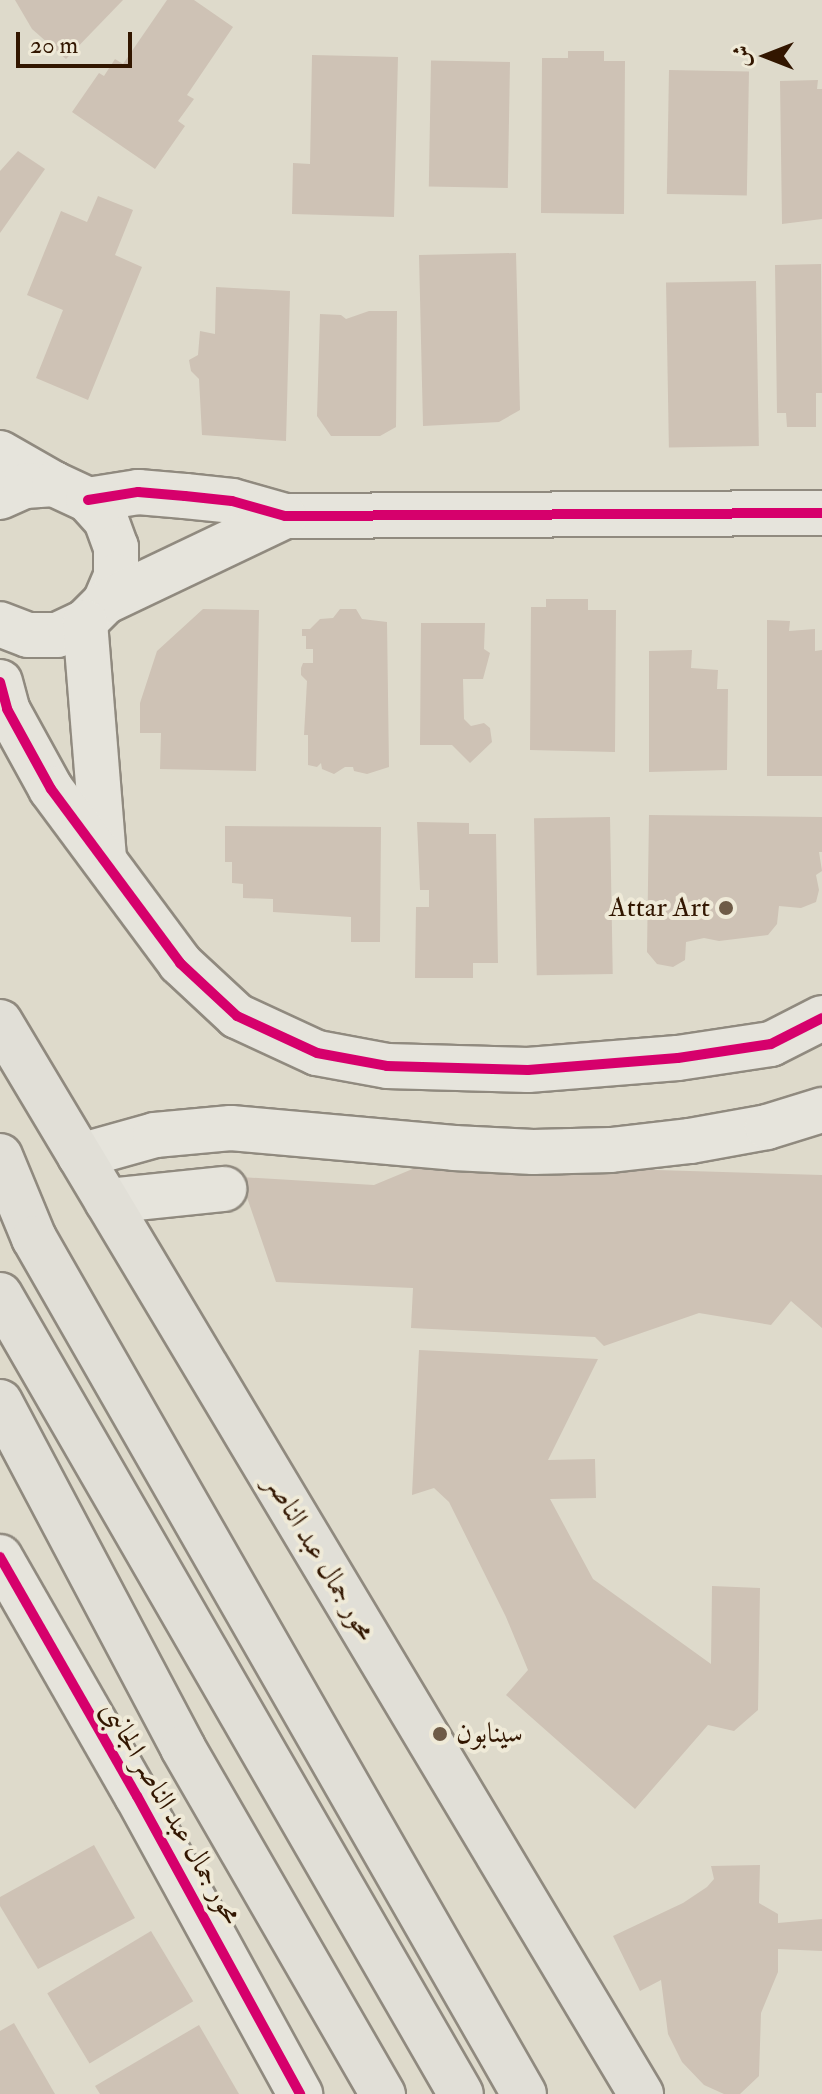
<!DOCTYPE html>
<meta charset="utf-8">
<style>
body{margin:0}
#map{position:relative;width:822px;height:2094px;overflow:hidden;background:#dedacb;font-family:"IM FELL Double Pica",Amiri,serif}
div>[style]{position:absolute}
.building>*{inset:0;background:#cec2b5;transform-origin:0 0}
.roads{filter:drop-shadow(2px 0 #908a7f) drop-shadow(-2px 0 #908a7f) drop-shadow(0 2px #908a7f) drop-shadow(0 -2px #908a7f)}
.minor>*{height:44px;margin:-22px;padding:0 22px;transform-origin:22px;border-radius:22px;background:#e6e4dc}
.major>*{height:44px;margin:-22px;padding:0 22px;transform-origin:22px;border-radius:22px;background:#e1dfd7}
.cycleway>*{height:10px;margin:-5px;padding:0 5px;transform-origin:5px;border-radius:5px;background:#d6006c}
.dots>*{width:22px;height:22px;translate:-50% -50%;box-sizing:border-box;border:4px solid #efead8;border-radius:50%}
span{translate:-50% -50%;white-space:nowrap;text-align:center;line-height:1.15;-webkit-text-stroke:8px #efead8;paint-order:stroke}
.poi-label{font-size:28px;color:#321600}
.right{translate:-100% -50%;text-align:right}
.left{translate:0 -50%;text-align:left}
.street-label{font-size:28px;color:#321600}
.north{position:absolute;left:726px;top:16px;width:80px;height:80px;-webkit-text-stroke:6px #efead8;paint-order:stroke;rotate:270deg;font-size:22px;font-weight:700;line-height:32px;text-align:center;color:#321600}
.north::after{content:'';display:block;margin:auto;width:28px;height:36px;background:#321600;clip-path:polygon(50% 0,100% 100%,50% 72%,0 100%)}
.scale{position:absolute;left:16px;top:32px;width:116px;height:36px;box-sizing:border-box;border:4px solid #321600;border-top:0;padding-left:10px;font-size:24px;line-height:28px;white-space:nowrap;color:#321600;-webkit-text-stroke:6px #efead8;paint-order:stroke}
</style>
<div id="map">
<div class="building">
<div style="clip-path:polygon(15px 0,123px 0,66px 59px,32px 29px)"></div>
<div style="clip-path:polygon(167px 0,194px 0,233px 27px,187px 95px,194px 99px,178px 121px,185px 126px,155px 169px,72px 112px,99px 73px,104px 76px,115px 59px,123px 64px)"></div>
<div style="clip-path:polygon(568px 51px,604px 51px,604px 61px,625px 61px,624px 214px,541px 213px,542px 58px,568px 58px)"></div>
<div style="clip-path:polygon(312px 55px,398px 57px,394px 217px,292px 214px,293px 163px,310px 164px)"></div>
<div style="left:510px;top:62px;width:126px;height:79px;rotate:91deg"></div>
<div style="left:669px;top:70px;width:80px;height:124px;rotate:1deg"></div>
<div style="clip-path:polygon(818px 80px,817px 89px,822px 89px,822px 219px,782px 224px,780px 81px)"></div>
<div style="clip-path:polygon(18px 151px,45px 169px,0 233px,0 171px)"></div>
<div style="clip-path:polygon(98px 196px,133px 210px,115px 255px,142px 267px,88px 400px,36px 378px,63px 310px,27px 295px,61px 211px,87px 222px)"></div>
<div style="clip-path:polygon(516px 253px,520px 410px,499px 422px,423px 426px,419px 255px)"></div>
<div style="clip-path:polygon(821px 264px,822px 393px,816px 393px,816px 427px,787px 427px,786px 413px,777px 413px,775px 265px)"></div>
<div style="left:756px;top:281px;width:165px;height:90px;rotate:89deg"></div>
<div style="clip-path:polygon(216px 287px,290px 291px,286px 441px,202px 435px,199px 379px,191px 371px,189px 360px,198px 355px,200px 331px,215px 334px)"></div>
<div style="clip-path:polygon(369px 311px,397px 311px,396px 427px,380px 436px,331px 436px,317px 416px,320px 314px,341px 315px,346px 319px)"></div>
<div style="clip-path:polygon(546px 599px,588px 599px,588px 610px,616px 610px,615px 752px,530px 750px,531px 607px,546px 607px)"></div>
<div style="clip-path:polygon(203px 609px,259px 610px,256px 771px,160px 769px,161px 733px,140px 733px,140px 703px,157px 651px)"></div>
<div style="clip-path:polygon(340px 609px,356px 609px,362px 619px,387px 622px,389px 767px,367px 774px,354px 771px,353px 767px,345px 767px,334px 774px,322px 769px,321px 763px,317px 767px,308px 765px,308px 735px,304px 735px,307px 681px,301px 675px,301px 668px,303px 663px,313px 663px,313px 649px,306px 649px,306px 636px,302px 636px,302px 629px,310px 629px,320px 619px,333px 618px)"></div>
<div style="clip-path:polygon(767px 620px,790px 621px,789px 631px,815px 629px,815px 651px,822px 650px,822px 776px,767px 776px)"></div>
<div style="clip-path:polygon(421px 623px,485px 623px,484px 649px,490px 653px,483px 679px,463px 679px,464px 719px,471px 726px,484px 723px,490px 728px,492px 742px,470px 763px,452px 745px,420px 745px)"></div>
<div style="clip-path:polygon(692px 650px,691px 668px,718px 670px,717px 689px,728px 689px,727px 770px,649px 772px,649px 651px)"></div>
<div style="clip-path:polygon(649px 815px,822px 817px,822px 852px,819px 852px,822px 871px,816px 875px,819px 890px,816px 902px,801px 908px,779px 906px,777px 924px,768px 935px,719px 941px,704px 938px,686px 942px,685px 960px,673px 967px,657px 964px,647px 952px)"></div>
<div style="left:610px;top:817px;width:157px;height:76px;rotate:89deg"></div>
<div style="clip-path:polygon(417px 822px,469px 823px,469px 834px,496px 834px,498px 963px,473px 963px,473px 978px,415px 978px,416px 907px,429px 907px,429px 890px,420px 890px)"></div>
<div style="clip-path:polygon(225px 826px,381px 827px,380px 942px,351px 942px,351px 917px,273px 912px,273px 899px,243px 898px,243px 884px,232px 883px,232px 862px,225px 862px)"></div>
<div style="clip-path:polygon(427px 1163px,822px 1175px,822px 1328px,791px 1301px,771px 1325px,699px 1313px,604px 1346px,595px 1337px,411px 1328px,413px 1288px,276px 1282px,240px 1177px,374px 1185px)"></div>
<div style="clip-path:polygon(419px 1350px,598px 1359px,548px 1460px,595px 1459px,596px 1498px,550px 1499px,593px 1579px,711px 1664px,712px 1586px,760px 1588px,758px 1710px,734px 1731px,708px 1725px,635px 1809px,506px 1695px,528px 1670px,506px 1617px,449px 1502px,434px 1488px,412px 1495px)"></div>
<div style="clip-path:polygon(94px 1845px,135px 1918px,38px 1969px,0 1906px,0 1897px)"></div>
<div style="clip-path:polygon(760px 1865px,759px 1903px,778px 1914px,778px 1923px,822px 1919px,822px 1951px,778px 1949px,778px 1972px,761px 2013px,759px 2076px,740px 2094px,724px 2094px,704px 2085px,682px 2062px,668px 2034px,661px 1980px,640px 1991px,613px 1936px,683px 1903px,707px 1887px,714px 1879px,711px 1866px)"></div>
<div style="left:151px;top:1931px;width:82px;height:121px;rotate:59deg"></div>
<div style="clip-path:polygon(14px 2023px,55px 2094px,0 2094px,0 2031px)"></div>
<div style="clip-path:polygon(199px 2025px,239px 2094px,100px 2094px,95px 2086px)"></div>
</div>
<div class="roads">
<div class="minor">
<div style="left:0;top:453px;width:62px;rotate:29.9deg"></div>
<div style="left:0;top:497px;width:27px;rotate:-24deg"></div>
<div style="left:25px;top:486px;width:29px;rotate:-4deg"></div>
<div style="left:54px;top:484px;width:38px;rotate:25deg"></div>
<div style="left:88px;top:500px;width:27px;rotate:48deg"></div>
<div style="left:106px;top:520px;width:29px;rotate:70deg"></div>
<div style="left:116px;top:547px;width:29px;rotate:90deg"></div>
<div style="left:116px;top:576px;width:28px;rotate:113deg"></div>
<div style="left:105px;top:602px;width:28px;rotate:135deg"></div>
<div style="left:85px;top:622px;width:31px;rotate:155deg"></div>
<div style="left:57px;top:635px;width:29px;rotate:180deg"></div>
<div style="left:28px;top:635px;width:30px;rotate:-159deg"></div>
<div style="left:88px;top:500px;width:51px;rotate:-9.1deg"></div>
<div style="left:138px;top:492px;width:47px;rotate:4.9deg"></div>
<div style="left:185px;top:496px;width:47px;rotate:6.1deg"></div>
<div style="left:232px;top:501px;width:55px;rotate:15.8deg"></div>
<div style="left:285px;top:516px;width:537px;rotate:-0.32deg"></div>
<div style="left:105px;top:602px;width:199px;rotate:-25.5deg"></div>
<div style="left:85px;top:622px;width:237px;rotate:85.4deg"></div>
<div style="left:0;top:682px;width:28px;rotate:75deg"></div>
<div style="left:7px;top:709px;width:91px;rotate:61.2deg"></div>
<div style="left:51px;top:789px;width:217px;rotate:53.4deg"></div>
<div style="left:180px;top:963px;width:78px;rotate:42.9deg"></div>
<div style="left:237px;top:1016px;width:88px;rotate:24.8deg"></div>
<div style="left:317px;top:1053px;width:71px;rotate:10.5deg"></div>
<div style="left:387px;top:1066px;width:141px;rotate:1.6deg"></div>
<div style="left:528px;top:1070px;width:150px;rotate:-4.6deg"></div>
<div style="left:678px;top:1058px;width:94px;rotate:-8.6deg"></div>
<div style="left:771px;top:1044px;width:57px;rotate:-27deg"></div>
<div style="left:80px;top:1156px;width:78px;rotate:-15.6deg"></div>
<div style="left:155px;top:1135px;width:76px;rotate:-5.3deg"></div>
<div style="left:231px;top:1128px;width:224px;rotate:5.1deg"></div>
<div style="left:454px;top:1148px;width:79px;rotate:2.9deg"></div>
<div style="left:533px;top:1152px;width:78px;rotate:-1.5deg"></div>
<div style="left:611px;top:1150px;width:80px;rotate:-6.5deg"></div>
<div style="left:690px;top:1141px;width:78px;rotate:-10.3deg"></div>
<div style="left:767px;top:1127px;width:58px;rotate:-17.2deg"></div>
<div style="left:107px;top:1201px;width:118px;rotate:-5.9deg"></div>
<div style="left:0;top:1557px;width:275px;rotate:60.2deg"></div>
<div style="left:137px;top:1796px;width:340px;rotate:61.3deg"></div>
</div>
<div class="major">
<div style="left:0;top:1022px;width:1249px;rotate:59.12deg"></div>
<div style="left:0;top:1156px;width:89px;rotate:67.5deg"></div>
<div style="left:34px;top:1238px;width:986px;rotate:60.21deg"></div>
<div style="left:0;top:1295px;width:922px;rotate:60.02deg"></div>
<div style="left:0;top:1402px;width:391px;rotate:62.1deg"></div>
<div style="left:183px;top:1748px;width:400px;rotate:60deg"></div>
</div>
</div>
<div class="cycleway">
<div style="left:88px;top:500px;width:51px;rotate:-9.1deg"></div>
<div style="left:138px;top:492px;width:47px;rotate:4.9deg"></div>
<div style="left:185px;top:496px;width:47px;rotate:6.1deg"></div>
<div style="left:232px;top:501px;width:55px;rotate:15.8deg"></div>
<div style="left:285px;top:516px;width:537px;rotate:-0.32deg"></div>
<div style="left:0;top:682px;width:28px;rotate:75deg"></div>
<div style="left:7px;top:709px;width:91px;rotate:61.2deg"></div>
<div style="left:51px;top:789px;width:217px;rotate:53.4deg"></div>
<div style="left:180px;top:963px;width:78px;rotate:42.9deg"></div>
<div style="left:237px;top:1016px;width:88px;rotate:24.8deg"></div>
<div style="left:317px;top:1053px;width:71px;rotate:10.5deg"></div>
<div style="left:387px;top:1066px;width:141px;rotate:1.6deg"></div>
<div style="left:528px;top:1070px;width:150px;rotate:-4.6deg"></div>
<div style="left:678px;top:1058px;width:94px;rotate:-8.6deg"></div>
<div style="left:771px;top:1044px;width:57px;rotate:-27deg"></div>
<div style="left:0;top:1557px;width:275px;rotate:60.2deg"></div>
<div style="left:137px;top:1796px;width:340px;rotate:61.3deg"></div>
</div>
<div class="dots">
<div style="left:726px;top:908px;background:#6e5b47"></div>
<div style="left:440px;top:1734px;background:#6e5b47"></div>
</div>
<div class="poi-label">
<span class="right" style="left:710px;top:908px">Attar Art</span>
<span class="left" style="left:456px;top:1734px">سينابون</span>
</div>
<div class="street-label">
<span style="left:320px;top:1558px;rotate:59deg">محور جمال عبد الناصر</span>
<span style="left:171px;top:1813px;rotate:60deg">محور جمال عبد الناصر الجانبى</span>
</div>
<div class="north">ش</div>
<div class="scale">20 m</div>
</div>
